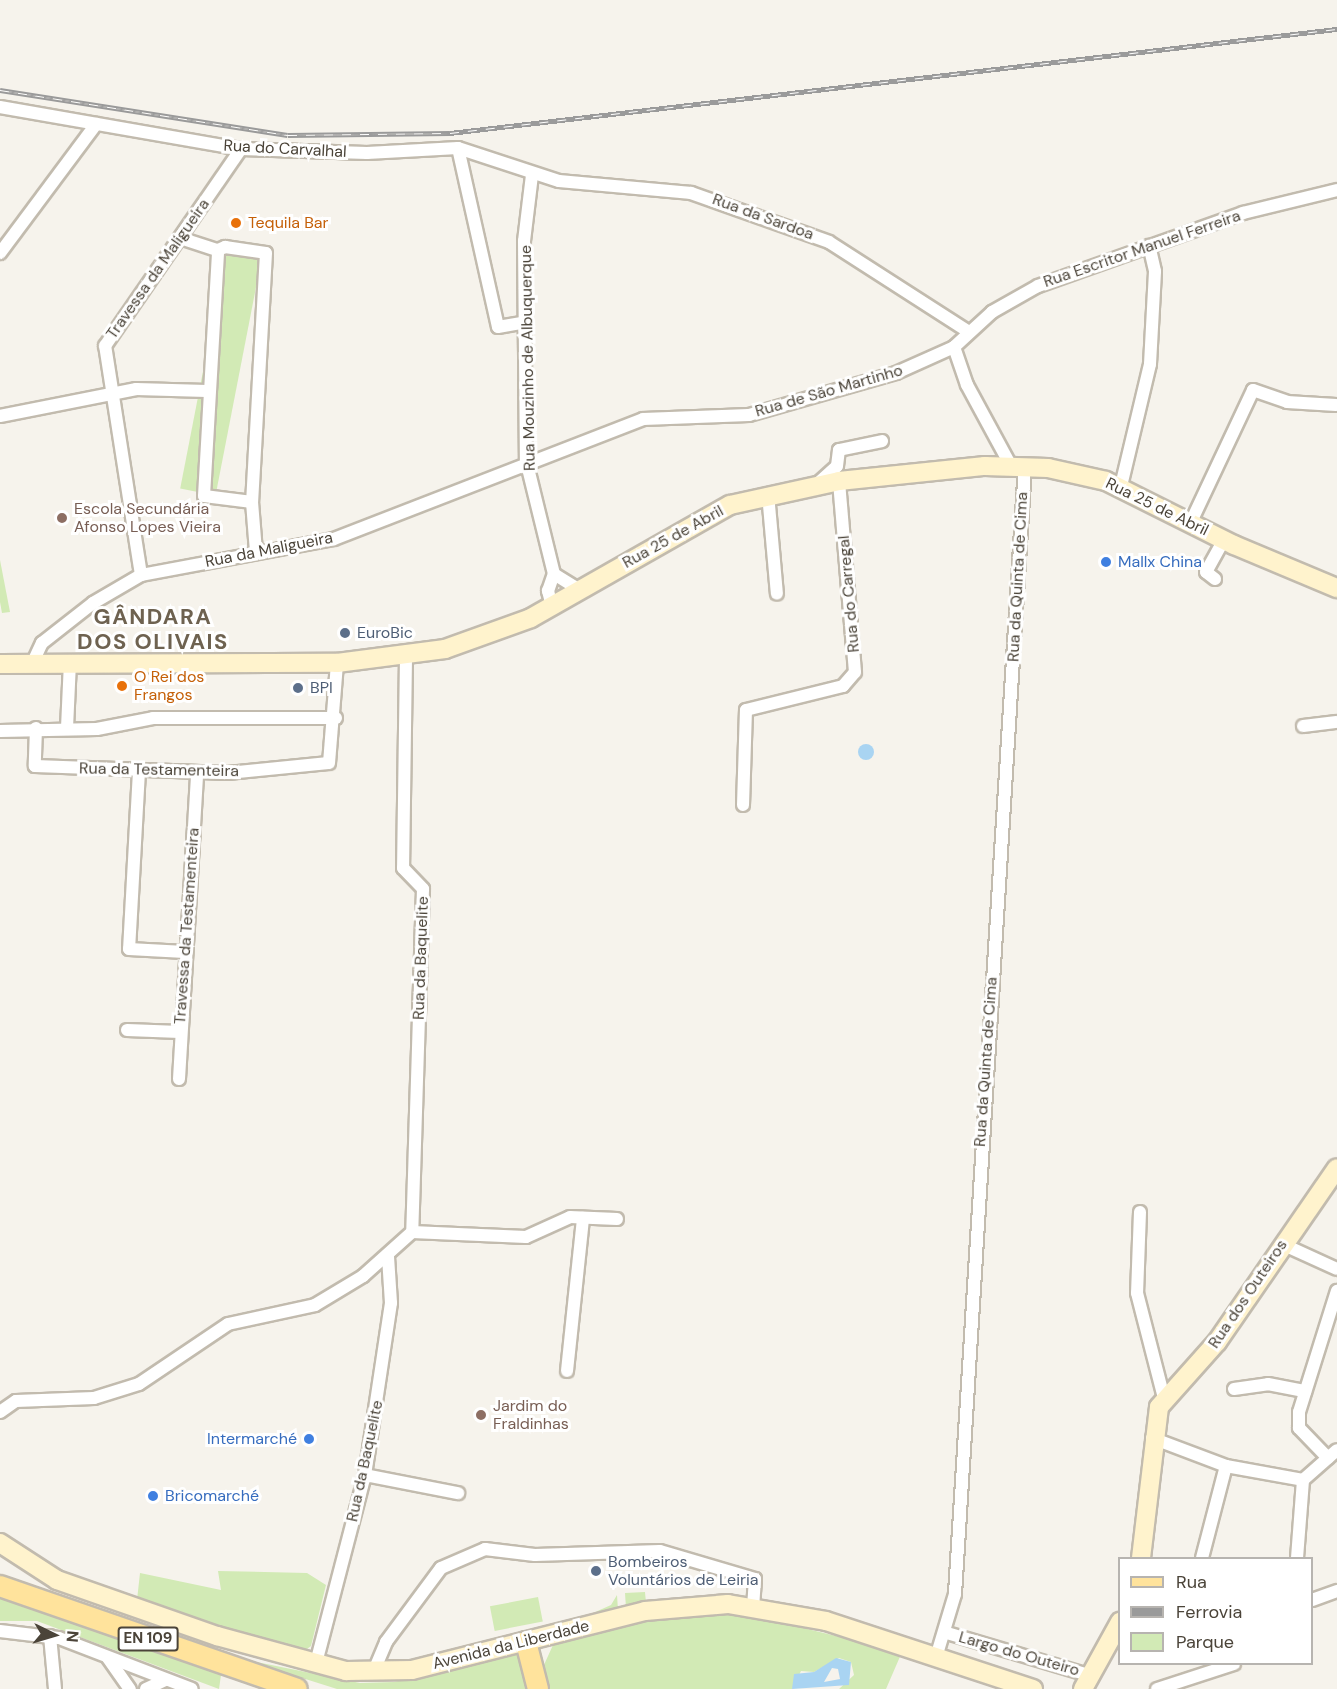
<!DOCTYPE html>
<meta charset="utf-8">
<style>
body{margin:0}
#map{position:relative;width:1337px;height:1689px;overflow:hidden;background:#f6f3ec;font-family:"DM Sans",sans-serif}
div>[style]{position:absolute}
.green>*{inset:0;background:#d2eab5;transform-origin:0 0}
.water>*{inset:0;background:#a9d4f2}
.round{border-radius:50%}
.roads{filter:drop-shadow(2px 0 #c2bbae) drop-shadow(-2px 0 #c2bbae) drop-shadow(0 2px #c2bbae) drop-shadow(0 -2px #c2bbae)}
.street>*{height:12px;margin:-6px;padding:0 6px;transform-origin:6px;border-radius:6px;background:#fff}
.secondary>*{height:18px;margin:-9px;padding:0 9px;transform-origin:9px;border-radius:9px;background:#fff3cd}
.primary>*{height:20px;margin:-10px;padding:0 10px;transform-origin:10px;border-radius:10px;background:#ffe39c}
.rail>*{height:5px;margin-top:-2.5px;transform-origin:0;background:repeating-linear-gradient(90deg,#fff 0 9px,#9a9a9a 0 18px);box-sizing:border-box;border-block:2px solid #9a9a9a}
.dots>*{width:16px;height:16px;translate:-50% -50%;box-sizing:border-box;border:3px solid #fff;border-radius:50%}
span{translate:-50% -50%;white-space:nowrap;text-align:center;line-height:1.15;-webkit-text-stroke:6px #fff;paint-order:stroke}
.shield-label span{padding:2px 4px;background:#fff;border:2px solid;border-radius:4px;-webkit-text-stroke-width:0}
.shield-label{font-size:15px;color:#4b4439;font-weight:700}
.street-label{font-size:16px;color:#4b4439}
.food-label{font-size:16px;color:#c56008}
.left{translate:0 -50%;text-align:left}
.education-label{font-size:16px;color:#785e54}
.shop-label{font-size:16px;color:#366cbe}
.right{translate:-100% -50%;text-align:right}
.service-label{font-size:16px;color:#4e5e75}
.district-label{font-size:22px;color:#6e6250;font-weight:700;letter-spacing:1.5px}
.legend{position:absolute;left:1118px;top:1557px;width:195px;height:108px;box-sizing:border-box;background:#fff;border:2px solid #b7b4b0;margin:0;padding:8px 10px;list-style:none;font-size:18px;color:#4b4439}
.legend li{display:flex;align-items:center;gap:12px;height:30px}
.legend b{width:30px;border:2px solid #b7b4b0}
.north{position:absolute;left:24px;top:1605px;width:60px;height:60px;-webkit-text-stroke:4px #fff;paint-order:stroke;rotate:95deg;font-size:16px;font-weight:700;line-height:24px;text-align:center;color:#4b4439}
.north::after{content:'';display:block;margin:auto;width:21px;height:27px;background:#4b4439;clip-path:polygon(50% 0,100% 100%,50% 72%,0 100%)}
</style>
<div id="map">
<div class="green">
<div style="left:226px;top:253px;width:36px;height:240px;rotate:11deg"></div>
<div style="clip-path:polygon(0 560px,10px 612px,2px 613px,0 602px)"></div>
<div style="clip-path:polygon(218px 1571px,307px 1573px,326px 1585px,311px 1646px,303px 1652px,257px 1641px,137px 1600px,140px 1573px,221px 1590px)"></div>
<div style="clip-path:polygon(645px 1592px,646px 1603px,626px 1608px,625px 1593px)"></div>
<div style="clip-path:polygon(617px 1595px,618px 1610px,575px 1621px,611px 1605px)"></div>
<div style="clip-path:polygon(0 1597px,221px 1675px,219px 1689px,37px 1621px,0 1621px)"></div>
<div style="left:538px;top:1597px;width:25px;height:49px;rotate:79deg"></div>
<div style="clip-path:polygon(745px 1614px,902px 1652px,886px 1689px,839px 1689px,854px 1675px,851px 1662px,839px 1658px,814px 1672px,801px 1671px,792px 1689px,547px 1689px,543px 1667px,553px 1645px,657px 1615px)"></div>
<div style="clip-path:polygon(521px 1652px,532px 1689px,337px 1689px,242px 1659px,360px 1683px,394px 1682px)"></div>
</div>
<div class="water">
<div class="round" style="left:858px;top:744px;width:16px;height:16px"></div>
<div style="clip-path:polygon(evenodd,836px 1658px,851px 1662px,849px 1685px,792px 1689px,794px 1674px,814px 1672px,836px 1658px,832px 1668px,838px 1669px,840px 1679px,824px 1682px,832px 1668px)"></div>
</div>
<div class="roads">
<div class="street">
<div style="left:0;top:107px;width:245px;rotate:9.9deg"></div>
<div style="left:241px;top:149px;width:126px;rotate:1.8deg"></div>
<div style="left:367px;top:153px;width:91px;rotate:-3.1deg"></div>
<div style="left:458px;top:148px;width:106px;rotate:18.1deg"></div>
<div style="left:559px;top:181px;width:133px;rotate:5.2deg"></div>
<div style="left:691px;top:193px;width:146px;rotate:19.5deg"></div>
<div style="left:829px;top:242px;width:166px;rotate:32.7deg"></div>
<div style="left:458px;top:148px;width:183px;rotate:77.4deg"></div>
<div style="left:498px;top:327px;width:27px;rotate:-10deg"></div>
<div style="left:532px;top:175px;width:66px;rotate:96.9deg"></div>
<div style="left:524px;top:241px;width:219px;rotate:89.5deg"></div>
<div style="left:526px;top:460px;width:117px;rotate:76.2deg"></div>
<div style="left:180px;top:238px;width:40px;rotate:18deg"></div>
<div style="left:0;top:253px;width:161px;rotate:-53.3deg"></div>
<div style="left:954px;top:347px;width:40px;rotate:71.1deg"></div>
<div style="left:967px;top:385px;width:92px;rotate:61.5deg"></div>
<div style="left:0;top:416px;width:139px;rotate:-11.2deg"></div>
<div style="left:136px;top:389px;width:71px;rotate:1.6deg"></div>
<div style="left:816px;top:485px;width:28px;rotate:-42deg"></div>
<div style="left:837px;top:466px;width:16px;rotate:-83deg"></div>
<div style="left:839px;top:450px;width:44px;rotate:-11.8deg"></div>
<div style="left:1121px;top:486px;width:125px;rotate:-76.6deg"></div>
<div style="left:1150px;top:364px;width:93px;rotate:-86.9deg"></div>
<div style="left:1155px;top:271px;width:26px;rotate:-103deg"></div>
<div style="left:768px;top:494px;width:100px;rotate:84.9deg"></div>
<div style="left:252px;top:502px;width:48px;rotate:-172.9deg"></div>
<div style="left:204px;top:496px;width:246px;rotate:-86.7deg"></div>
<div style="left:218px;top:250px;width:8px;rotate:-23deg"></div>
<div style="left:225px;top:247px;width:41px;rotate:8.3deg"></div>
<div style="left:266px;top:253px;width:249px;rotate:93.2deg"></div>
<div style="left:252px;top:502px;width:50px;rotate:85.4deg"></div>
<div style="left:1190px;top:524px;width:148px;rotate:-64.8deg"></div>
<div style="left:1253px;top:390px;width:36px;rotate:19deg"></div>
<div style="left:1287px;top:402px;width:49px;rotate:3.5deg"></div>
<div style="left:554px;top:574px;width:31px;rotate:32deg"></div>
<div style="left:141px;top:575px;width:232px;rotate:-98.9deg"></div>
<div style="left:105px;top:346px;width:239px;rotate:-55.4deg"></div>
<div style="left:1215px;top:579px;width:11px;rotate:-142deg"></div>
<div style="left:1206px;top:572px;width:37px;rotate:-61deg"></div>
<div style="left:552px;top:606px;width:16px;rotate:-105deg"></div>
<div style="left:548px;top:591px;width:18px;rotate:-71deg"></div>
<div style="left:406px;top:657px;width:211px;rotate:90.8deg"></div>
<div style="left:403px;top:868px;width:29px;rotate:46deg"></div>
<div style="left:423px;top:889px;width:343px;rotate:91.8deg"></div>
<div style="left:33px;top:662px;width:21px;rotate:-65deg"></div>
<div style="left:42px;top:643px;width:65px;rotate:-38.1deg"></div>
<div style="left:93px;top:603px;width:56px;rotate:-30.3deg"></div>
<div style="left:141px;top:575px;width:196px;rotate:-10.6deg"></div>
<div style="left:334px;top:539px;width:331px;rotate:-21.2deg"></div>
<div style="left:643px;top:419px;width:106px;rotate:-2.2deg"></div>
<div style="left:749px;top:415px;width:153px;rotate:-15.9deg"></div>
<div style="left:896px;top:373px;width:64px;rotate:-24.1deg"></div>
<div style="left:954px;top:347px;width:52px;rotate:-42.6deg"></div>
<div style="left:992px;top:312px;width:53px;rotate:-29.5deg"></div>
<div style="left:1038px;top:286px;width:218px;rotate:-19.6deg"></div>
<div style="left:1243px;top:213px;width:97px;rotate:-13.7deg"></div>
<div style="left:1303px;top:726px;width:34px;rotate:-7deg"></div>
<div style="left:36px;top:728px;width:38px;rotate:92deg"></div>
<div style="left:35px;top:766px;width:193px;rotate:2.1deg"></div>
<div style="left:228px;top:773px;width:101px;rotate:-5.7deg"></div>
<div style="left:329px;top:763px;width:100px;rotate:-85.4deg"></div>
<div style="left:67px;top:728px;width:67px;rotate:-87.4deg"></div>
<div style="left:0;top:731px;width:97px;rotate:-1.2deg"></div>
<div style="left:97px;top:729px;width:57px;rotate:-11.1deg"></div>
<div style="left:153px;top:718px;width:183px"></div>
<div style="left:139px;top:771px;width:178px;rotate:93.2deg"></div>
<div style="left:129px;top:949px;width:56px;rotate:3.1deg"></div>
<div style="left:743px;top:805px;width:95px;rotate:-88.2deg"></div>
<div style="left:746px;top:710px;width:100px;rotate:-13.9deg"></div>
<div style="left:843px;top:686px;width:18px;rotate:-49deg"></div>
<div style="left:855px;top:672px;width:192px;rotate:-94.8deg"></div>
<div style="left:127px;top:1030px;width:53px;rotate:2.2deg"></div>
<div style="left:179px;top:1079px;width:307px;rotate:-86.6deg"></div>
<div style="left:1140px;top:1212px;width:81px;rotate:92.1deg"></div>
<div style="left:1137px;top:1293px;width:108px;rotate:75.6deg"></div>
<div style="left:1282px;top:1244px;width:60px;rotate:24.4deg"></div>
<div style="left:567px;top:1371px;width:154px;rotate:-84deg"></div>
<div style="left:1234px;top:1389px;width:34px;rotate:-8deg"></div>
<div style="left:1268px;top:1384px;width:38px;rotate:11deg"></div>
<div style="left:0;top:1412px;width:19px;rotate:-35deg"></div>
<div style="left:16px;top:1401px;width:78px;rotate:-2.2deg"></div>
<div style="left:94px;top:1398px;width:47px;rotate:-17.3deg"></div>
<div style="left:139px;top:1384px;width:107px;rotate:-34deg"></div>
<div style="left:228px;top:1324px;width:89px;rotate:-12.3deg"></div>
<div style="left:315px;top:1305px;width:56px;rotate:-31.1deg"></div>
<div style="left:363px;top:1276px;width:66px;rotate:-41.9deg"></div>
<div style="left:412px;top:1232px;width:114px;rotate:2.5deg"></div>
<div style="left:526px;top:1237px;width:48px;rotate:-24.4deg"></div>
<div style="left:570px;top:1217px;width:47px;rotate:2.4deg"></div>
<div style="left:1152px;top:1438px;width:79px;rotate:20.7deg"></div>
<div style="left:1226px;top:1466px;width:78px;rotate:10.3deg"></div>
<div style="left:1328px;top:1458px;width:42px;rotate:-134deg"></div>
<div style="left:1299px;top:1428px;width:16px;rotate:-90deg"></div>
<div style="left:1299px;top:1412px;width:127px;rotate:-72.6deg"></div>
<div style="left:365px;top:1475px;width:95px;rotate:11deg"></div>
<div style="left:1303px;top:1480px;width:45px;rotate:-41.4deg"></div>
<div style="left:1202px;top:1558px;width:95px;rotate:-75.4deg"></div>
<div style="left:1297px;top:1558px;width:78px;rotate:-85.6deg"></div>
<div style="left:1312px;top:1600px;width:27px;rotate:-20deg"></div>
<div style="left:0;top:1631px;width:59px;rotate:6.8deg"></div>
<div style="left:59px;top:1638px;width:142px;rotate:21deg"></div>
<div style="left:947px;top:1633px;width:151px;rotate:16.5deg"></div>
<div style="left:50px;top:1636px;width:53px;rotate:84.6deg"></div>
<div style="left:937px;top:1654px;width:63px;rotate:-73.3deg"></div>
<div style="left:955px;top:1594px;width:1130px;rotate:-86.45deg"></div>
<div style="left:108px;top:1658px;width:38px;rotate:55deg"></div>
<div style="left:316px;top:1663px;width:194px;rotate:-75.4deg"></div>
<div style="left:365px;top:1475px;width:174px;rotate:-81.4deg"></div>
<div style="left:391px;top:1303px;width:47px;rotate:-93.7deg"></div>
<div style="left:373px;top:1673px;width:34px;rotate:-67deg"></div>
<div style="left:386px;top:1642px;width:92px;rotate:-53.4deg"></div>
<div style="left:441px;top:1568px;width:48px;rotate:-23.4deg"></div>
<div style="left:485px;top:1549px;width:50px;rotate:6.8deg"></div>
<div style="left:535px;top:1555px;width:125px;rotate:-1.8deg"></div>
<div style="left:660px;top:1551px;width:99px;rotate:16.4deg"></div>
<div style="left:755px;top:1579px;width:27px;rotate:94deg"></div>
<div style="left:146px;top:1689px;width:21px;rotate:-25deg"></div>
<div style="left:1157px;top:1689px;width:81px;rotate:-18deg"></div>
</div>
<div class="secondary">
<div style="left:0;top:664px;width:337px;rotate:-0.2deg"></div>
<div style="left:337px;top:663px;width:109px;rotate:-7.4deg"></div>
<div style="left:445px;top:649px;width:91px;rotate:-19.8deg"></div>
<div style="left:531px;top:618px;width:229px;rotate:-29.6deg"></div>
<div style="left:730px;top:505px;width:112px;rotate:-12.4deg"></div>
<div style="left:839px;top:481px;width:147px;rotate:-5.9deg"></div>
<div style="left:985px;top:466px;width:63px;rotate:1.8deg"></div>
<div style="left:1048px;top:468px;width:59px;rotate:12.6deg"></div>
<div style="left:1106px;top:481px;width:143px;rotate:26.6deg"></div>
<div style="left:1234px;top:545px;width:112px;rotate:22.7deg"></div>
<div style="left:0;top:1543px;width:68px;rotate:33deg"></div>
<div style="left:57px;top:1580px;width:170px;rotate:19.3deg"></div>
<div style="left:217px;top:1636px;width:134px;rotate:15.2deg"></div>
<div style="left:346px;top:1671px;width:66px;rotate:-0.9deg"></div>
<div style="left:412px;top:1670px;width:240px;rotate:-14.2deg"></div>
<div style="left:645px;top:1611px;width:83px;rotate:-4.8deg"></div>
<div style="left:728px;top:1604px;width:99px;rotate:9.8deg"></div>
<div style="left:826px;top:1621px;width:218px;rotate:18.2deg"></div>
<div style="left:1141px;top:1558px;width:152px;rotate:-83.2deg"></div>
<div style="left:1159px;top:1407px;width:87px;rotate:-48.3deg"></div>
<div style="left:1217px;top:1342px;width:211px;rotate:-55.4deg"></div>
<div style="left:1083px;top:1689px;width:77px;rotate:-61.1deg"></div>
</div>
<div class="primary">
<div style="left:0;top:1586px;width:314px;rotate:19.1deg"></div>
<div style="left:526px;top:1642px;width:49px;rotate:75.7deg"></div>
</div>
</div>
<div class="rail">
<div style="left:0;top:90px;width:291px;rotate:8.9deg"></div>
<div style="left:288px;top:135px;width:162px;rotate:-0.7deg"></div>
<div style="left:450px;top:133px;width:893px;rotate:-6.69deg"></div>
</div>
<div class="dots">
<div style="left:236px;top:223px;background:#e8710a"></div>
<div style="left:62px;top:518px;background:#8d6e63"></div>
<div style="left:1106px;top:562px;background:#3f7fe0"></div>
<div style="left:345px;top:633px;background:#5c6f8a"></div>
<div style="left:122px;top:686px;background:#e8710a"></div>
<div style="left:298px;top:688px;background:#5c6f8a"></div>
<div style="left:481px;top:1415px;background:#8d6e63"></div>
<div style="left:309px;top:1439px;background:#3f7fe0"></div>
<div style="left:153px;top:1496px;background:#3f7fe0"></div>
<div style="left:596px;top:1571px;background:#5c6f8a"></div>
</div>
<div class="shield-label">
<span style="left:148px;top:1639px">EN 109</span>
</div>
<div class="street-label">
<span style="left:285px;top:149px;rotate:3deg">Rua do Carvalhal</span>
<span style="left:763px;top:217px;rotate:20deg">Rua da Sardoa</span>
<span style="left:1142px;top:249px;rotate:-19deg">Rua Escritor Manuel Ferreira</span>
<span style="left:158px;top:269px;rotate:-55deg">Travessa da Maligueira</span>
<span style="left:528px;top:358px;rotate:-91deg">Rua Mouzinho de Albuquerque</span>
<span style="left:829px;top:391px;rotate:-16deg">Rua de São Martinho</span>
<span style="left:1157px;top:507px;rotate:26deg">Rua 25 de Abril</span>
<span style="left:673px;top:537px;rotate:-29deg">Rua 25 de Abril</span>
<span style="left:269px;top:550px;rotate:-11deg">Rua da Maligueira</span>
<span style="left:1018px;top:577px;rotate:-87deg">Rua da Quinta de Cima</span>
<span style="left:849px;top:594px;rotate:-95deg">Rua do Carregal</span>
<span style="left:159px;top:770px;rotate:1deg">Rua da Testamenteira</span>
<span style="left:187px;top:926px;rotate:-86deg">Travessa da Testamenteira</span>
<span style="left:421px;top:958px;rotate:-88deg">Rua da Baquelite</span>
<span style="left:986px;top:1062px;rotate:-86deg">Rua da Quinta de Cima</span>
<span style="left:1248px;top:1294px;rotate:-56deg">Rua dos Outeiros</span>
<span style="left:365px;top:1461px;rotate:-78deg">Rua da Baquelite</span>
<span style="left:511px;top:1645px;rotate:-14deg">Avenida da Liberdade</span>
<span style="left:1019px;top:1654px;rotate:16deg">Largo do Outeiro</span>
</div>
<div class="food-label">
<span class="left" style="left:248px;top:223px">Tequila Bar</span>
<span class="left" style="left:134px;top:686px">O Rei dos<br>Frangos</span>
</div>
<div class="education-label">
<span class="left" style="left:74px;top:518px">Escola Secundária<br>Afonso Lopes Vieira</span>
<span class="left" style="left:493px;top:1415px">Jardim do<br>Fraldinhas</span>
</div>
<div class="shop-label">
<span class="left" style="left:1118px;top:562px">Mallx China</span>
<span class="right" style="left:297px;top:1439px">Intermarché</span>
<span class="left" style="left:165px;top:1496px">Bricomarché</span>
</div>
<div class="service-label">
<span class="left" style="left:357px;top:633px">EuroBic</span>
<span class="left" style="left:310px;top:688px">BPI</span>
<span class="left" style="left:608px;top:1571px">Bombeiros<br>Voluntários de Leiria</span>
</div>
<div class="district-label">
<span style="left:153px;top:629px">GÂNDARA<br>DOS OLIVAIS</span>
</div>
<ul class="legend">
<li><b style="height:8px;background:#ffe39c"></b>Rua</li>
<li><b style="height:8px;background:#9a9a9a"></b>Ferrovia</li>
<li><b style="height:16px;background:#d2eab5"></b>Parque</li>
</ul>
<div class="north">N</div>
</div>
